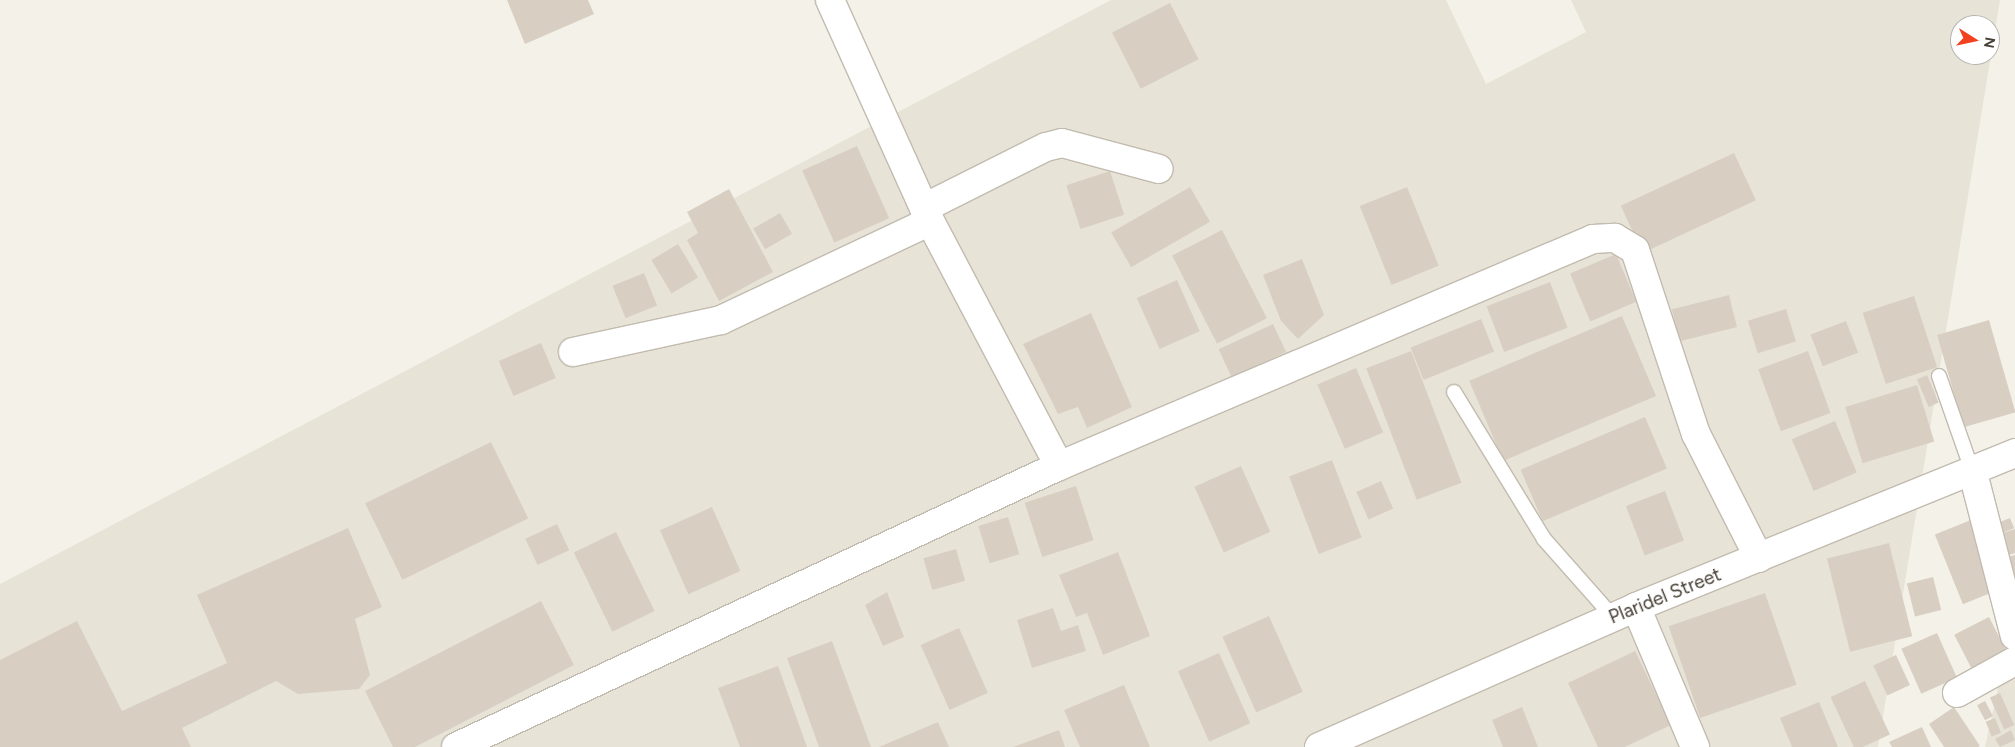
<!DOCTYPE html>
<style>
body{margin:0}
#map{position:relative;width:2015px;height:747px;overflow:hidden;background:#f4f1e9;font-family:Figtree,sans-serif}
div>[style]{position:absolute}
.residential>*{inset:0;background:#e8e3d7}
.building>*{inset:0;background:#d8cfc2;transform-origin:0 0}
.roads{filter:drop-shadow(1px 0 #c2bbaf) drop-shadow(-1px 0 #c2bbaf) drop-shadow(0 1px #c2bbaf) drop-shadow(0 -1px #c2bbaf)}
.service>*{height:14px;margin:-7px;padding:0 7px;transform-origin:7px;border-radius:7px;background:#fff}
.minor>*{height:28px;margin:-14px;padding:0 14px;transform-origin:14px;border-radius:14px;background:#fff}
.tertiary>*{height:28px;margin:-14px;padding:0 14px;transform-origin:14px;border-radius:14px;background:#fff}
span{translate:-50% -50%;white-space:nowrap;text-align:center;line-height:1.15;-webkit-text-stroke:5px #fff;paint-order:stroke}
.street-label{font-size:19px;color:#474137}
.north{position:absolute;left:1950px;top:15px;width:50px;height:50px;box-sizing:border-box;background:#fff;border:1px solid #b5b3af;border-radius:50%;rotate:100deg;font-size:14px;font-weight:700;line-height:20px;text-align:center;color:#474137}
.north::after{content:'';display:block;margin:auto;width:18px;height:22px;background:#f34120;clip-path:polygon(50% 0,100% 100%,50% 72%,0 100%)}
</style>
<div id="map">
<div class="residential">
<div style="clip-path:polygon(evenodd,1111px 0,1446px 0,1486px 84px,1586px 32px,1571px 0,2000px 0,1878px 747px,0 747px,0 584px,1111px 0,1960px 25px,1990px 25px,1990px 55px,1960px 55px,1960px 25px)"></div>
<div style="clip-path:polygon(2015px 610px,2015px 747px,1985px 747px)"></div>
</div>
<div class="building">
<div style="clip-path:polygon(507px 0,588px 0,594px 14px,525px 44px)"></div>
<div style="left:1170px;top:3px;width:63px;height:65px;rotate:63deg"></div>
<div style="left:857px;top:146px;width:79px;height:60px;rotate:66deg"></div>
<div style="left:1734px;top:153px;width:52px;height:125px;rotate:65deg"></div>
<div style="left:1110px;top:171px;width:46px;height:46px;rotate:72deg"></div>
<div style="left:1190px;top:187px;width:40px;height:91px;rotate:60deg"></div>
<div style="left:1407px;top:187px;width:85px;height:51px;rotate:68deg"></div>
<div style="clip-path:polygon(729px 189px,773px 272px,719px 301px,687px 240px,698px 233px,687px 212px)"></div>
<div style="left:780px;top:213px;width:24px;height:31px;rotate:60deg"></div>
<div style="left:1222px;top:230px;width:99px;height:56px;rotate:63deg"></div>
<div style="left:678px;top:244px;width:39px;height:31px;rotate:59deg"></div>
<div style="left:1616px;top:254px;width:52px;height:50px;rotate:67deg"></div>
<div style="clip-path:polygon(1302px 259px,1324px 315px,1298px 339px,1281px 321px,1263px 275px)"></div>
<div style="left:644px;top:273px;width:35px;height:34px;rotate:68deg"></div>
<div style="left:1177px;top:280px;width:56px;height:44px;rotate:66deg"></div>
<div style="left:1550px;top:282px;width:49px;height:68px;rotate:69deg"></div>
<div style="left:1729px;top:295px;width:33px;height:59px;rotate:76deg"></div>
<div style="left:1914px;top:296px;width:75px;height:54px;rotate:72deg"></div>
<div style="left:1786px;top:309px;width:34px;height:40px;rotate:73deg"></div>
<div style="clip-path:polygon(1091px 313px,1132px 407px,1087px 428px,1078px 407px,1058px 414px,1023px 344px)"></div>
<div style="left:1622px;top:316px;width:87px;height:166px;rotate:67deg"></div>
<div style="left:1481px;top:319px;width:35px;height:76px;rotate:68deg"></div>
<div style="left:1989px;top:320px;width:96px;height:54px;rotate:74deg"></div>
<div style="left:1846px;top:321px;width:34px;height:38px;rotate:69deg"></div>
<div style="left:1273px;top:324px;width:31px;height:60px;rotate:65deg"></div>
<div style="left:541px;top:343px;width:38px;height:46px;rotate:67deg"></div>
<div style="left:1411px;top:351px;width:141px;height:48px;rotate:69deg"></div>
<div style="left:1808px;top:351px;width:66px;height:53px;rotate:70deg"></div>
<div style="left:1356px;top:368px;width:70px;height:42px;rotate:67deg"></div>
<div style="left:1927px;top:375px;width:30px;height:11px;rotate:67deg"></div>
<div style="left:1917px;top:385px;width:59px;height:75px;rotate:73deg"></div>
<div style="left:1645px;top:417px;width:56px;height:135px;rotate:67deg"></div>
<div style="left:1835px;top:421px;width:56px;height:47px;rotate:67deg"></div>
<div style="left:491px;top:442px;width:85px;height:140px;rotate:64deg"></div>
<div style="left:1332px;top:460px;width:83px;height:46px;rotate:69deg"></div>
<div style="left:1241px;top:466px;width:72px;height:51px;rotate:66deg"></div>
<div style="left:1381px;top:481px;width:30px;height:27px;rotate:66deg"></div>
<div style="left:1076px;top:486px;width:57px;height:54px;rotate:72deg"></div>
<div style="left:1665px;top:491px;width:53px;height:42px;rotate:69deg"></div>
<div style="left:712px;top:507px;width:70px;height:57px;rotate:66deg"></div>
<div style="left:1008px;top:517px;width:39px;height:31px;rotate:73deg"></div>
<div style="left:2010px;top:518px;width:11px;height:21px;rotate:68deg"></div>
<div style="left:1971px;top:520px;width:75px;height:39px;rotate:68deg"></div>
<div style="left:557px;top:524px;width:29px;height:35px;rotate:65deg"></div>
<div style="clip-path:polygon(348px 528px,382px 607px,355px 619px,370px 675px,359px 689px,298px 694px,276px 681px,182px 728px,191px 747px,0 747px,0 660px,77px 621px,122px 711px,227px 663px,197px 595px)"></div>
<div style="clip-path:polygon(2015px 529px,2015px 553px,2000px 558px,1993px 536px)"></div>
<div style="left:616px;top:532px;width:88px;height:47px;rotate:64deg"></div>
<div style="left:1889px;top:543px;width:96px;height:64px;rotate:76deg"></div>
<div style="left:956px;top:549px;width:33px;height:34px;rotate:74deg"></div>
<div style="clip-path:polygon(1118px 552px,1150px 636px,1103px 655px,1087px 613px,1076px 617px,1059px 575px)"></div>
<div style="clip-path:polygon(2015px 555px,2015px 575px,2011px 576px,2004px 558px)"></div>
<div style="left:1933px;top:577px;width:34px;height:27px;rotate:76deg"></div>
<div style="clip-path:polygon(887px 592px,904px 637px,883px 646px,865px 605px)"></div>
<div style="left:1765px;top:593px;width:97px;height:102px;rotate:71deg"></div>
<div style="clip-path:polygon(541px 601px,574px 665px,415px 747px,393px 747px,365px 691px)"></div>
<div style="clip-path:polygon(1053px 608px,1061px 631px,1078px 625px,1086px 651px,1032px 668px,1017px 620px)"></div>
<div style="left:1269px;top:616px;width:83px;height:51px;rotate:66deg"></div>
<div style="left:1989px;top:617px;width:40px;height:39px;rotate:63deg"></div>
<div style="left:959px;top:628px;width:71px;height:42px;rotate:66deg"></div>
<div style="left:1937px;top:633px;width:49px;height:39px;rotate:66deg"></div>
<div style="clip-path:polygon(832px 641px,871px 747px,819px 747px,787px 658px)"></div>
<div style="clip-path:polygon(1635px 651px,1671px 725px,1625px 747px,1598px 747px,1568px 683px)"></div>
<div style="left:1219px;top:653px;width:77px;height:45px;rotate:66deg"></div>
<div style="left:1896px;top:655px;width:33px;height:25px;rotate:65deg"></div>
<div style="clip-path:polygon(778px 666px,807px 747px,740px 747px,718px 688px)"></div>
<div style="left:1865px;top:681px;width:59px;height:38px;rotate:65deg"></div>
<div style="clip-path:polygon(1124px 685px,1150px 747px,1080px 747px,1064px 710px)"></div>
<div style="left:2000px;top:693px;width:35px;height:11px;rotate:66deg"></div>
<div style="left:1985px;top:701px;width:17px;height:9px;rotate:62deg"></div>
<div style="clip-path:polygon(1819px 702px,1838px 747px,1792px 747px,1780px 718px)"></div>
<div style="clip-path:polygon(1522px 707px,1538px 747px,1503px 747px,1492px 720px)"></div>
<div style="clip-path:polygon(1954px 707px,1980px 746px,1978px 747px,1944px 747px,1929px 724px)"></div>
<div style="left:1995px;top:718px;width:16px;height:10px;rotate:68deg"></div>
<div style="clip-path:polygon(938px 722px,949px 747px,879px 747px)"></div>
<div style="clip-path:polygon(1922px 727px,1931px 747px,1892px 747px,1889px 742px)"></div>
<div style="clip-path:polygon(1059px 730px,1065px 747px,1013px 747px)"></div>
<div style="clip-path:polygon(2011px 730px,2015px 740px,2000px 747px,1995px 739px)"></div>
</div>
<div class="roads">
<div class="service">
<div style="left:1939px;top:376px;width:103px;rotate:70.7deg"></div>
<div style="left:1454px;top:392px;width:172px;rotate:58.5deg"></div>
<div style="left:1544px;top:539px;width:104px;rotate:48.5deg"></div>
</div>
<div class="minor">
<div style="left:830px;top:0;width:243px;rotate:65.7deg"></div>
<div style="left:924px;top:208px;width:136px;rotate:-26.6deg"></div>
<div style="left:1046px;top:147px;width:16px;rotate:-14deg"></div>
<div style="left:1062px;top:143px;width:100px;rotate:15deg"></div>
<div style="left:573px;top:352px;width:151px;rotate:-12.2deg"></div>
<div style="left:721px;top:320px;width:231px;rotate:-25.3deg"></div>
<div style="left:930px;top:221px;width:277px;rotate:62.2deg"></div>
<div style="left:1973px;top:473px;width:168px;rotate:75.6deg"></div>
<div style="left:1636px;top:607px;width:152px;rotate:67.1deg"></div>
<div style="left:1957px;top:693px;width:66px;rotate:-28.9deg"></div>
<div style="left:456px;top:747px;width:665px;rotate:-24.99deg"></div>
<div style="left:1059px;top:466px;width:580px;rotate:-23.03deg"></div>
<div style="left:1593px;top:239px;width:22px;rotate:-3deg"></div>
<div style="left:1615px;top:238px;width:23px;rotate:31deg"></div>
<div style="left:1635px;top:250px;width:194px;rotate:71.7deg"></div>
<div style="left:1696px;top:434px;width:139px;rotate:63.1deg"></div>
</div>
<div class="tertiary">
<div style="left:1319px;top:747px;width:347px;rotate:-23.8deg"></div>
<div style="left:1636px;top:607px;width:409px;rotate:-22.1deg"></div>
</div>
</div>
<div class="street-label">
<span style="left:1665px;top:596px;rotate:-22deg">Plaridel Street</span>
</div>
<div class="north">N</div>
</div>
